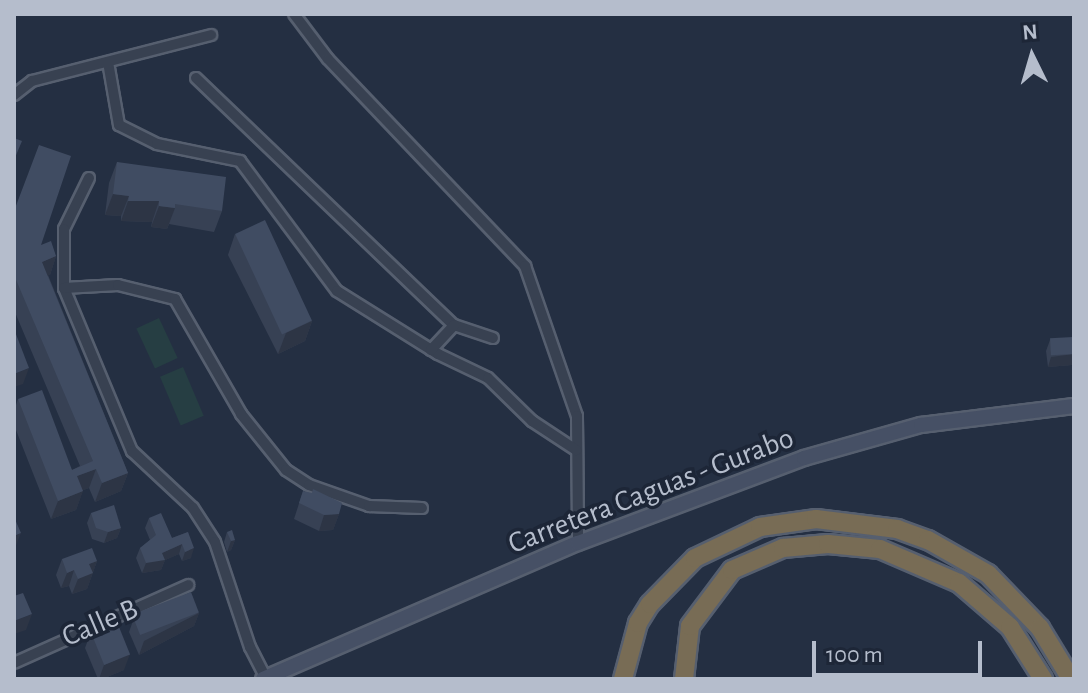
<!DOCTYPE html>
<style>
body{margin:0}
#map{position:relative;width:1088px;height:693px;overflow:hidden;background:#242f42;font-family:"Alegreya Sans",sans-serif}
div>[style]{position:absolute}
.green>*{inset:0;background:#263e43;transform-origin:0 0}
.roads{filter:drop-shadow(2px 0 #565f6f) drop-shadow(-2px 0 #565f6f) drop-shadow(0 2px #565f6f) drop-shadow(0 -2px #565f6f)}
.street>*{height:10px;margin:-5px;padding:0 5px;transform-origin:5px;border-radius:5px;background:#384151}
.secondary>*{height:14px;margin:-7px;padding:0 7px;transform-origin:7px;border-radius:7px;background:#465065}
.highway>*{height:18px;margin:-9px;padding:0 9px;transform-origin:9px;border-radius:9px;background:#786c55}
.wall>*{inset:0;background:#374154}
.shaded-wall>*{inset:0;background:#2d3545}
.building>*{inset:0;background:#404c62;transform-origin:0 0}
span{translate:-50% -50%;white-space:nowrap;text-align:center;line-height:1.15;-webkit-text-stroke:7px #1d2637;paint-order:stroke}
.street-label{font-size:30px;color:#b5bdcc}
.frame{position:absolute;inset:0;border:16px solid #b5bdcc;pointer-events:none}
.north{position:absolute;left:992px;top:16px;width:80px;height:80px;-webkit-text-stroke:6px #1d2637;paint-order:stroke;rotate:355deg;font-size:22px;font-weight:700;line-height:32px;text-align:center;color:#b5bdcc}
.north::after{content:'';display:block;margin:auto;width:28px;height:36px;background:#b5bdcc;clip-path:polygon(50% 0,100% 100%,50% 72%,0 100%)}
.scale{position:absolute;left:812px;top:641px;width:170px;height:36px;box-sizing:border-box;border:4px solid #b5bdcc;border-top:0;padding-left:10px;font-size:24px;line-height:28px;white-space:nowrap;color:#b5bdcc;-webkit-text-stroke:6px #1d2637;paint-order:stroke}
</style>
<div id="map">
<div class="green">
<div style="left:159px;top:318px;width:44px;height:25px;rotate:65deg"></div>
<div style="left:183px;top:367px;width:53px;height:25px;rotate:67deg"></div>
</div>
<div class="roads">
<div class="street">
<div style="left:294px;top:14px;width:56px;rotate:52.9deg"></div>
<div style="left:328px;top:59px;width:286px;rotate:46.4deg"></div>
<div style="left:525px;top:266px;width:159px;rotate:70.9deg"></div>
<div style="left:577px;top:416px;width:127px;rotate:89.5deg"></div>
<div style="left:108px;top:62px;width:64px;rotate:80.1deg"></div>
<div style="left:119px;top:125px;width:42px;rotate:26.6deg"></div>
<div style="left:157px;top:144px;width:85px;rotate:11.6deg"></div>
<div style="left:240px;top:161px;width:162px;rotate:53.3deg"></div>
<div style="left:337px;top:291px;width:119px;rotate:32deg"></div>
<div style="left:438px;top:354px;width:55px;rotate:25.6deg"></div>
<div style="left:488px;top:378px;width:62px;rotate:44.3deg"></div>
<div style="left:532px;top:421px;width:53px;rotate:33.4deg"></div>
<div style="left:196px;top:78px;width:357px;rotate:43.8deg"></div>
<div style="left:454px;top:325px;width:41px;rotate:18.4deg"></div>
<div style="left:14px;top:95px;width:23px;rotate:-38deg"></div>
<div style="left:32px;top:81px;width:185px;rotate:-14.4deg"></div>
<div style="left:89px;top:178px;width:57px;rotate:116.1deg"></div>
<div style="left:64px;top:229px;width:59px;rotate:90deg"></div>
<div style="left:64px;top:288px;width:177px;rotate:67.4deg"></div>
<div style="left:132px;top:451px;width:83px;rotate:43.1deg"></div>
<div style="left:193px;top:508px;width:40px;rotate:57.1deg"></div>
<div style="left:215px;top:542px;width:111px;rotate:71.6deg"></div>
<div style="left:250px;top:647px;width:36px;rotate:63deg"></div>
<div style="left:64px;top:288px;width:54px;rotate:-3.2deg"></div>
<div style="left:118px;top:285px;width:59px;rotate:13.8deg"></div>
<div style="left:175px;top:299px;width:133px;rotate:60.1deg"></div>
<div style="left:241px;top:414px;width:72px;rotate:51.2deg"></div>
<div style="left:286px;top:470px;width:27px;rotate:33deg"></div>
<div style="left:309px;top:485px;width:64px;rotate:19.3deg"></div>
<div style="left:369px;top:506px;width:53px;rotate:2.2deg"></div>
<div style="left:431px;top:350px;width:34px;rotate:-47deg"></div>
<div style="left:14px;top:663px;width:191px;rotate:-24.1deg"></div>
</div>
<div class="secondary">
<div style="left:263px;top:679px;width:343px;rotate:-23.4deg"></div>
<div style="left:578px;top:543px;width:241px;rotate:-20.6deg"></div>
<div style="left:804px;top:458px;width:122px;rotate:-15.8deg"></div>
<div style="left:921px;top:425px;width:154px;rotate:-7.1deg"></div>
</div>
<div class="highway">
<div style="left:623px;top:679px;width:58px;rotate:-75deg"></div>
<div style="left:638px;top:623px;width:22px;rotate:-58deg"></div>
<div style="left:650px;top:604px;width:64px;rotate:-45.6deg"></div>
<div style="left:695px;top:558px;width:72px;rotate:-25.5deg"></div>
<div style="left:760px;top:527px;width:57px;rotate:-8.1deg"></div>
<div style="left:816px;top:519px;width:82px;rotate:7deg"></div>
<div style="left:897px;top:529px;width:33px;rotate:20deg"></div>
<div style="left:928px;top:540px;width:69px;rotate:29.5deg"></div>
<div style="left:988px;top:574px;width:75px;rotate:46.1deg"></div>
<div style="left:1040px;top:628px;width:60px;rotate:58.7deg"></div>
<div style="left:684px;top:679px;width:53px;rotate:-83.5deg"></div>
<div style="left:690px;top:626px;width:70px;rotate:-53.1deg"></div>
<div style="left:732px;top:570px;width:56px;rotate:-23.3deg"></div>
<div style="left:783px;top:548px;width:45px;rotate:-5.1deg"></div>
<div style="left:828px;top:544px;width:52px;rotate:5.5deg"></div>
<div style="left:880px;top:549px;width:86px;rotate:23.3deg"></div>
<div style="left:959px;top:583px;width:67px;rotate:40.8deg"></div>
<div style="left:1010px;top:627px;width:62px;rotate:57.6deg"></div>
</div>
</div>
<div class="wall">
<div style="clip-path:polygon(117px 162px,222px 211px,214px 232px,169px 224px,167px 229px,151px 227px,152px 222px,121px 221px,121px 216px,105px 215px,109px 183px)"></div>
<div style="clip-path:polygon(14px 211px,41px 245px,56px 256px,50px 275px,48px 275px,128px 473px,121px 491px,95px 502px,89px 488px,83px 490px,76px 510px,51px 519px,14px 425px,14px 411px,18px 399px,72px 470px,80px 466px,14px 310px)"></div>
<div style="clip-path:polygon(235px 234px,312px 321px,305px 341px,278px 354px,228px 255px)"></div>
<div style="clip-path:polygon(1050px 340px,1074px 342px,1074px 358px,1072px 365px,1048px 367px,1046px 351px)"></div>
<div style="clip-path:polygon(303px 491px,339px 514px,333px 530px,319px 531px,294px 519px)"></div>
<div style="clip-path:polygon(91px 513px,121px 528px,117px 538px,104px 543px,92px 539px,87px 523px)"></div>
<div style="clip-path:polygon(149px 518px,172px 538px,188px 532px,191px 558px,182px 561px,179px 554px,165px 560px,161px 570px,142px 573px,136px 558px,140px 548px,150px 540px,145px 528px)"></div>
<div style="clip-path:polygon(227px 532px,235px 540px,231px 550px,227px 552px,224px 542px)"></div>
<div style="clip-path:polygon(62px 559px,97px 561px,87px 589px,72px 594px,69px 586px,61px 588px,56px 575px)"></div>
<div style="clip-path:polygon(199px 613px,194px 626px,139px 655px,129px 632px,134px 618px)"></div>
<div style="clip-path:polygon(91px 632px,124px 670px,102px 679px,98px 679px,85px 648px)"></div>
</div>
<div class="shaded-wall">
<div style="clip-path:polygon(113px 194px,129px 196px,121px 216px,105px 215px)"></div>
<div style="clip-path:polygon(128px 201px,159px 201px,152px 222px,121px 221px)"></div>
<div style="clip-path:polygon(159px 206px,175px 208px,167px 229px,151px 227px)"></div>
<div style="clip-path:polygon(56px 256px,50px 275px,35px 280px,42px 262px)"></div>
<div style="clip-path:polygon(312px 321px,305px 341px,278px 354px,286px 333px)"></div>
<div style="clip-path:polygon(1074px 354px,1072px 365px,1048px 367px,1051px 357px)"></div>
<div style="clip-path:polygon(29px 368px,23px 384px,14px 387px,14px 374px)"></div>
<div style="clip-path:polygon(96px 469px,89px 488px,70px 495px,77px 476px)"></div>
<div style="clip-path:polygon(128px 473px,121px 491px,95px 502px,102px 483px)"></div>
<div style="clip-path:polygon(83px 491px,76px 510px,51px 519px,58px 501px)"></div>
<div style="clip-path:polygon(339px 514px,333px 530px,319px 531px,324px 515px)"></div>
<div style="clip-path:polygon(121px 528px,117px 538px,104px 543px,108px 532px)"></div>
<div style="clip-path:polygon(21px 533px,15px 548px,14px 548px,14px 536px)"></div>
<div style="clip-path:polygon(235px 540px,231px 550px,227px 552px,231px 541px)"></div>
<div style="clip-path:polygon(182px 544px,179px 554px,163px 561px,165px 560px,161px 570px,142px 573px,146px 563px,162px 553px)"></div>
<div style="clip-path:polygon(194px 548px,191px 558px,182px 561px,185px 552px)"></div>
<div style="clip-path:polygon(97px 561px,87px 589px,72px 594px,78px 579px,89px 564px)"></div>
<div style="clip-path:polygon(74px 570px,69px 586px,61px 588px,67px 573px)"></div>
<div style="clip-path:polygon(199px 613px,194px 626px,139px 655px,144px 641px)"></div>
<div style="clip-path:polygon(32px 614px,26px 630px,14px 634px,14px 621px)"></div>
<div style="clip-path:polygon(130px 654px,124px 670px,102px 679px,99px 679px,104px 665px)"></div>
</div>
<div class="building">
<div style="clip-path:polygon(14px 138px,22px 141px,14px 160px)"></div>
<div style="clip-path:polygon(39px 145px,71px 156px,41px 245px,51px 241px,56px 256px,42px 262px,128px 473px,102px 483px,96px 469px,77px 476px,83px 491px,58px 501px,18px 399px,42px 390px,72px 470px,93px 461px,14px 275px,14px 211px)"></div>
<div style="clip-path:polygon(117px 162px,226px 177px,222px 211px,175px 204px,175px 208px,159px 206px,159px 201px,128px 201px,129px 196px,113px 194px)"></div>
<div style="left:265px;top:220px;width:111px;height:33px;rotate:65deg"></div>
<div style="clip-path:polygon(14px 329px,29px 368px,14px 374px)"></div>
<div style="left:1073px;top:337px;width:17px;height:23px;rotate:87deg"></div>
<div style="clip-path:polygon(313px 489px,342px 503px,339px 514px,324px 515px,299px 503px,303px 491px,312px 493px)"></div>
<div style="clip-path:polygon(114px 505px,121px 528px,108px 532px,96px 528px,91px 513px)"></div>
<div style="clip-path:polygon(161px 513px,172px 538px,188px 532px,194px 548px,185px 552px,182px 544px,162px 553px,165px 560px,146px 563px,140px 548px,156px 535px,149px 518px)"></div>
<div style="clip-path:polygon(14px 517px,21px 533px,14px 536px)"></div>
<div style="clip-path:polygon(232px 530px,235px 540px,231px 541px,227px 532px)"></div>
<div style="clip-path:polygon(92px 548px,97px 561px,89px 564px,93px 573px,78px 579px,74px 570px,67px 573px,62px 559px)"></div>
<div style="left:191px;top:592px;width:22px;height:63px;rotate:69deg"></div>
<div style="clip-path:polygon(23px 593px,32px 614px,14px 621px,14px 596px)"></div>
<div style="left:117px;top:622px;width:35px;height:28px;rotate:68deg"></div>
</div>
<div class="street-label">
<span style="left:651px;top:491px;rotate:-21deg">Carretera Caguas - Gurabo</span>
<span style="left:100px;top:623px;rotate:-23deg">Calle B</span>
</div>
<div class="frame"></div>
<div class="north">N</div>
<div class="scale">100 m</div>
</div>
